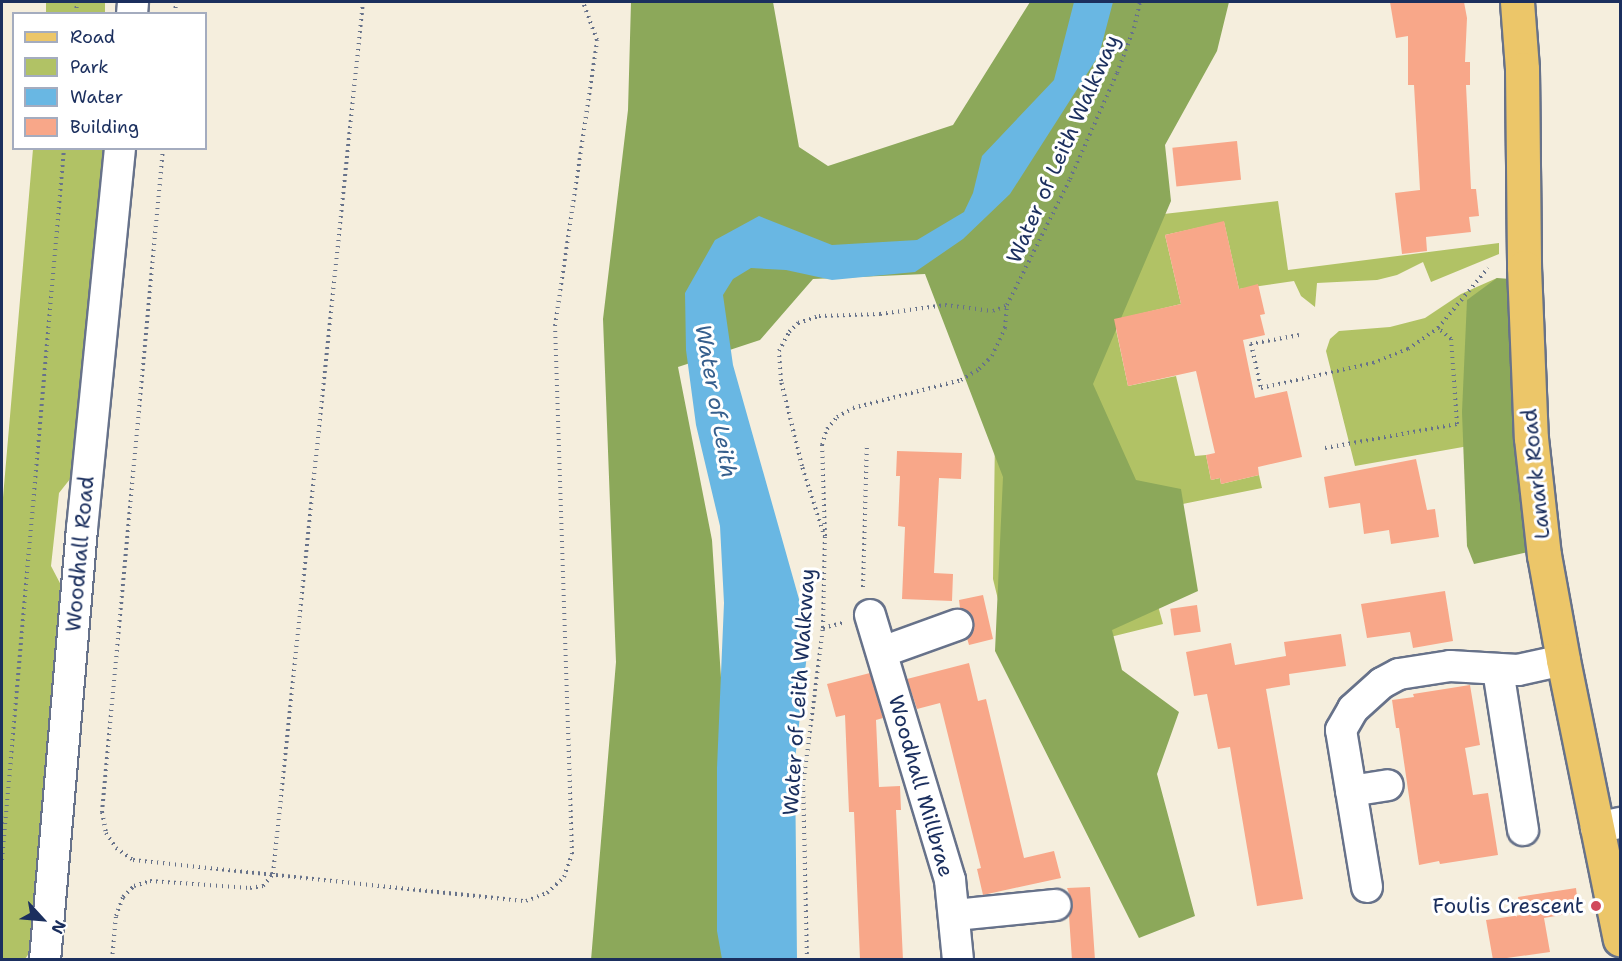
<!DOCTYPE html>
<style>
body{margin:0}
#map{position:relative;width:1622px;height:961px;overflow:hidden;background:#f5eedd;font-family:"Shantell Sans",sans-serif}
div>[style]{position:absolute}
.green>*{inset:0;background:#b1c265;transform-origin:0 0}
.forest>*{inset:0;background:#8ca85a}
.water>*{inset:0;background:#69b7e3}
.building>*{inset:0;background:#f8a789;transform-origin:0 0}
.path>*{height:4px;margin-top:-2px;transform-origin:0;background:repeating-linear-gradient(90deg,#67728a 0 1.5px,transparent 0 6px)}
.roads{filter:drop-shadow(2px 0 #67728a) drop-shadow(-2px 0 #67728a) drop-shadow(0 2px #67728a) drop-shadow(0 -2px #67728a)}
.minor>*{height:30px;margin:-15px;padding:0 15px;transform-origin:15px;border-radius:15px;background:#fff}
.major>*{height:33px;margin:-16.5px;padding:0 16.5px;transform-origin:16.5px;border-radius:16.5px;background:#ecc669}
.dots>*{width:16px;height:16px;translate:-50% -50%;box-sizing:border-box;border:3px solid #fff;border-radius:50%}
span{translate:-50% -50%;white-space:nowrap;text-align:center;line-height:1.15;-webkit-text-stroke:6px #fff;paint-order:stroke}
.street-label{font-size:21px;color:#1b2f5e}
.poi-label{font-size:21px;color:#1b2f5e}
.right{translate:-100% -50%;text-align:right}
.water-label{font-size:22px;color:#365f8d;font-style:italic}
.frame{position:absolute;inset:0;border:3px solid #1b2f5e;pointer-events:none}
.legend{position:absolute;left:12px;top:12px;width:195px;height:138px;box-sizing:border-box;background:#fff;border:2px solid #a4acbf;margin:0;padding:8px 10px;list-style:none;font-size:18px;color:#1b2f5e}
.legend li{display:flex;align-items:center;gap:12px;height:30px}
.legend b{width:30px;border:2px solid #a4acbf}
.north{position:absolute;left:12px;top:889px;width:60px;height:60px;-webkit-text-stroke:4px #fff;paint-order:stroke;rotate:116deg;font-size:16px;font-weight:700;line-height:24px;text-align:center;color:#1b2f5e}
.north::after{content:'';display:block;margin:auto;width:21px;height:27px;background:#1b2f5e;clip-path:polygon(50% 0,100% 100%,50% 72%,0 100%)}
</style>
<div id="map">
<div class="green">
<div style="left:46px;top:2px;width:59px;height:11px"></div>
<div style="clip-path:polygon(33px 149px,103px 149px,74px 474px,59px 493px,51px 566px,62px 587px,35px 945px,25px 959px,2px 959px,2px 509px)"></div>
<div style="clip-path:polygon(1278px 201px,1288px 270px,1499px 243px,1499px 254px,1431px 282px,1423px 262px,1397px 275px,1377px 280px,1317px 283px,1315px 307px,1301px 296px,1294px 281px,1239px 289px,1224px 222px,1165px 235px,1181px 304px,1114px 320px,1128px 386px,1176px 376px,1195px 456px,1206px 455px,1211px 480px,1220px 478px,1221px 484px,1259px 475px,1262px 488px,1133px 514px,1163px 624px,1013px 661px,993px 579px,995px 437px,1146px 216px)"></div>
<div style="clip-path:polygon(1497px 278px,1497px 441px,1355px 466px,1326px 351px,1330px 339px,1339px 331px,1390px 327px,1425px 318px,1461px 294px)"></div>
</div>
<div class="forest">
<div style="clip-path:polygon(631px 2px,773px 2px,799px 147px,828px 166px,953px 125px,1030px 2px,1229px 2px,1217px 51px,1165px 145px,1171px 201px,1093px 384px,1136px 480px,1181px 489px,1198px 591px,1112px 630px,1122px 670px,1179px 712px,1157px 774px,1195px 916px,1139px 938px,995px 651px,1003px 477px,925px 274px,813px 279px,760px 340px,678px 367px,712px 540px,731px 831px,748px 959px,591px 960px,616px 662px,603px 319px,628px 110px)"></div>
<div style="clip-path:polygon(1497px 278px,1524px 280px,1533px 551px,1474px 564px,1467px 546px,1462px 412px,1467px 300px)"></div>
</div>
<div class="water">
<div style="clip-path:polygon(1074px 2px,1113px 2px,1099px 55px,1010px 194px,963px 239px,915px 272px,832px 280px,786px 270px,751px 268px,733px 279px,723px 295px,733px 365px,799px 599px,807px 654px,795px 760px,797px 959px,722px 959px,717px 931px,717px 768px,724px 603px,720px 526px,696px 425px,686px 350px,685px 293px,715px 240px,759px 216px,832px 245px,917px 240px,964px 212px,973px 193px,982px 156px,1054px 80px)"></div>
</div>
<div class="building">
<div style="clip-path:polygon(1390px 2px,1464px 2px,1467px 18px,1465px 62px,1470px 62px,1470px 85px,1466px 85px,1471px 189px,1476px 189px,1479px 216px,1469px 217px,1471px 232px,1426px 237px,1427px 251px,1402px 254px,1395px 193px,1420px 190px,1414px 85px,1408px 85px,1408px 36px,1396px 38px)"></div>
<div style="left:1237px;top:141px;width:39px;height:65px;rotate:84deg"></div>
<div style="clip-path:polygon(1224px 221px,1239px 289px,1258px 284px,1265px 314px,1260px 315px,1265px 335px,1243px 340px,1255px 398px,1287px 391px,1302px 457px,1258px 467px,1259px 475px,1221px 484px,1220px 478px,1211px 480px,1206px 455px,1215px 453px,1196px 371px,1128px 386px,1114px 319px,1181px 304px,1165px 235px)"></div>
<div style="clip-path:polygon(897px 451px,962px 453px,961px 479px,939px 478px,934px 573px,953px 574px,952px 601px,902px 599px,905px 527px,898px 526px,900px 476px,896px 476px)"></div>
<div style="clip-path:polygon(1416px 459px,1427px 510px,1435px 509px,1439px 537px,1391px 544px,1389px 530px,1364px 534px,1360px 503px,1329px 508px,1324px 477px)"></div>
<div style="clip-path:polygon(1445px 591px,1453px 641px,1413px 648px,1410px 632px,1367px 638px,1361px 604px)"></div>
<div style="clip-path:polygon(983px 595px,993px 639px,969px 645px,967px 638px,974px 629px,973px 620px,969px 612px,960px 608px,959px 600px)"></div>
<div style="left:1197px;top:605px;width:27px;height:27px;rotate:82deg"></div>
<div style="clip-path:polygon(1341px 634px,1346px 666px,1289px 674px,1290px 685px,1266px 689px,1303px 899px,1257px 906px,1230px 747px,1218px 749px,1207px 694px,1194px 696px,1186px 652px,1231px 643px,1235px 665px,1286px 656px,1284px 642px)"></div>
<div style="clip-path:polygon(969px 663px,978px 701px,986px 699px,1024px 858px,1054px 851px,1061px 878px,983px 895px,977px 869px,981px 868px,940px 703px,917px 709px,907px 679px)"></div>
<div style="clip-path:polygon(870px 673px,883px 718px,876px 720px,879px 787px,900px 786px,901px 810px,896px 810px,903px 960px,860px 960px,854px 812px,849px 812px,845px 715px,836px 717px,827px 684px)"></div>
<div style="clip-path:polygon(1470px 685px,1480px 745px,1465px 748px,1469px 771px,1473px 795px,1488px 793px,1498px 855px,1440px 864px,1439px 861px,1419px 865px,1399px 728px,1396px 728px,1392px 700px,1414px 697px,1413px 694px)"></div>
<div style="clip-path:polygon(1090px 887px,1095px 960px,1072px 960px,1069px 916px,1073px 904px,1067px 888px)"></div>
<div style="clip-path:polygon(1576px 888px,1579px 912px,1544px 918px,1550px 952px,1493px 960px,1486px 920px,1521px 915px,1518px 897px)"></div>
</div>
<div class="path">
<div style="left:76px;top:14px;width:12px;rotate:-85deg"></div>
<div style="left:175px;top:14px;width:12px;rotate:-85deg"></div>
<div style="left:163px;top:148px;width:667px;rotate:95.25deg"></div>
<div style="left:102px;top:812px;width:21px;rotate:79deg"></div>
<div style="left:106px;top:833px;width:18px;rotate:56deg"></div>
<div style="left:116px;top:848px;width:21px;rotate:35deg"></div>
<div style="left:133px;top:860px;width:395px;rotate:6deg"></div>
<div style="left:526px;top:901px;width:22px;rotate:-21deg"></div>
<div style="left:547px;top:893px;width:23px;rotate:-43deg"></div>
<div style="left:564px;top:877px;width:24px;rotate:-71deg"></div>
<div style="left:572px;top:854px;width:528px;rotate:-91.84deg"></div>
<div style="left:555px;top:326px;width:289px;rotate:-81.6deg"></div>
<div style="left:597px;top:40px;width:40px;rotate:-110.2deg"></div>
<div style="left:1299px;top:335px;width:49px;rotate:169.4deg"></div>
<div style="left:1251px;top:344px;width:45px;rotate:77.2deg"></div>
<div style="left:1261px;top:388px;width:115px;rotate:-12.6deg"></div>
<div style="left:1373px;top:363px;width:38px;rotate:-22deg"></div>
<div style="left:1408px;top:349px;width:37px;rotate:-35deg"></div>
<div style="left:1438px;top:328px;width:78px;rotate:-50.2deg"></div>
<div style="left:1325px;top:448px;width:134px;rotate:-10.3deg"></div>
<div style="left:1457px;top:424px;width:85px;rotate:-94deg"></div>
<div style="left:1451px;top:339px;width:17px;rotate:-140deg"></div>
<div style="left:823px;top:532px;width:69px;rotate:-107.7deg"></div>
<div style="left:802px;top:466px;width:88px;rotate:-103.9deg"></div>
<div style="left:781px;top:381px;width:30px;rotate:-94deg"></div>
<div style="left:779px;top:351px;width:21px;rotate:-62deg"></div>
<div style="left:789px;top:332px;width:13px;rotate:-45deg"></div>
<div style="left:798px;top:323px;width:22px;rotate:-18deg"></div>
<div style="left:819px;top:316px;width:61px;rotate:-1.9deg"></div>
<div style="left:880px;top:314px;width:66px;rotate:-7.9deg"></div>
<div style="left:945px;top:305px;width:48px;rotate:7.1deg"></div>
<div style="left:993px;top:311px;width:14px;rotate:-21deg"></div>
<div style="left:863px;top:587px;width:140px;rotate:-88.4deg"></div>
<div style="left:823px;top:628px;width:20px;rotate:-15deg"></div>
<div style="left:2px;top:860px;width:715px;rotate:-85.02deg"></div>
<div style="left:112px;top:960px;width:44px;rotate:-84.8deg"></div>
<div style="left:116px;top:916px;width:20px;rotate:-70deg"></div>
<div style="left:123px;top:897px;width:16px;rotate:-45deg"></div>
<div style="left:134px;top:886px;width:17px;rotate:-17deg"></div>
<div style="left:150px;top:881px;width:100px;rotate:4deg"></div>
<div style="left:250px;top:888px;width:13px;rotate:-9deg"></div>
<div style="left:263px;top:886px;width:16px;rotate:-50deg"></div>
<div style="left:273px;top:874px;width:877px;rotate:-84.11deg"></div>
<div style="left:807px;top:960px;width:174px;rotate:-91.3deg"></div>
<div style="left:803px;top:786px;width:159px;rotate:-82.8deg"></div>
<div style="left:823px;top:628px;width:92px;rotate:-88.8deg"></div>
<div style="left:825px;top:536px;width:91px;rotate:-91.9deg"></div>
<div style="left:822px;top:445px;width:17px;rotate:-73deg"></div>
<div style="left:827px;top:429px;width:16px;rotate:-50deg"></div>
<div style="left:837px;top:417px;width:18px;rotate:-29deg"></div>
<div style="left:853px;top:408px;width:112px;rotate:-14.5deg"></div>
<div style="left:961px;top:380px;width:21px;rotate:-31deg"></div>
<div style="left:979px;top:369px;width:18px;rotate:-45deg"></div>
<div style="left:992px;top:356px;width:31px;rotate:-65deg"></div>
<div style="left:1005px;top:328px;width:23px;rotate:-85deg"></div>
<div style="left:1007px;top:305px;width:141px;rotate:-63.4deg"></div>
<div style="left:1070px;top:179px;width:116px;rotate:-66.1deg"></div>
<div style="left:1117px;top:73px;width:48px;rotate:-69.3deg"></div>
<div style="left:1134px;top:28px;width:27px;rotate:-77deg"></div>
</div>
<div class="roads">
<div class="minor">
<div style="left:132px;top:14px;width:12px;rotate:-85deg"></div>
<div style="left:870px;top:615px;width:277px;rotate:73.2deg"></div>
<div style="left:950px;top:880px;width:80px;rotate:84.3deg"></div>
<div style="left:882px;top:652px;width:80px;rotate:-19.8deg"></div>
<div style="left:1498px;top:670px;width:162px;rotate:81.1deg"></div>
<div style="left:1351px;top:791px;width:37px;rotate:-9deg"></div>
<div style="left:1596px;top:828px;width:25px;rotate:-12deg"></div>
<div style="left:1367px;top:887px;width:159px;rotate:-99.4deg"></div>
<div style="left:1341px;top:730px;width:24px;rotate:-60deg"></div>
<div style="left:1353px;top:709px;width:39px;rotate:-42deg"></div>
<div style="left:1382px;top:683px;width:19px;rotate:-28deg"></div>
<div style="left:1399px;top:674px;width:52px;rotate:-8.9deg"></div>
<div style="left:1450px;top:666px;width:68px;rotate:3.4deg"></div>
<div style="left:1518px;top:670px;width:46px;rotate:-12.5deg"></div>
<div style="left:955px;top:915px;width:101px;rotate:-5.7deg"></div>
<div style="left:45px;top:960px;width:433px;rotate:-85.1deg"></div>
<div style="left:82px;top:529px;width:383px;rotate:-84.3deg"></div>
</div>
<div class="major">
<div style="left:1517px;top:2px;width:67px;rotate:85.7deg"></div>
<div style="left:1522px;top:69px;width:198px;rotate:89.4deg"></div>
<div style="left:1524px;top:267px;width:171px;rotate:87.7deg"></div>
<div style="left:1531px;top:438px;width:118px;rotate:83.7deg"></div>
<div style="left:1544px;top:555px;width:107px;rotate:79.7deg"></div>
<div style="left:1563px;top:660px;width:285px;rotate:78.5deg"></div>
</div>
</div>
<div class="dots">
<div style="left:1596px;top:906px;background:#d1495b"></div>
</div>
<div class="street-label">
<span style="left:1063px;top:149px;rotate:-66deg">Water of Leith Walkway</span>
<span style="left:1536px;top:474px;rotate:-96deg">Lanark Road</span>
<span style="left:80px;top:554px;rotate:-85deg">Woodhall Road</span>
<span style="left:799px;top:692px;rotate:-86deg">Water of Leith Walkway</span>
<span style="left:921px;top:786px;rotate:74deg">Woodhall Millbrae</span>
</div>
<div class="poi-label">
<span class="right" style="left:1584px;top:906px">Foulis Crescent</span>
</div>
<div class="water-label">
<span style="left:716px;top:401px;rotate:80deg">Water of Leith</span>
</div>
<div class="frame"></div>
<ul class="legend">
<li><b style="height:8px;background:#ecc669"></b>Road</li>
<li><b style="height:16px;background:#b1c265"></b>Park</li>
<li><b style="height:16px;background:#69b7e3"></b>Water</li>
<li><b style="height:16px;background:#f8a789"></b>Building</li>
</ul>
<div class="north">N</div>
</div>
